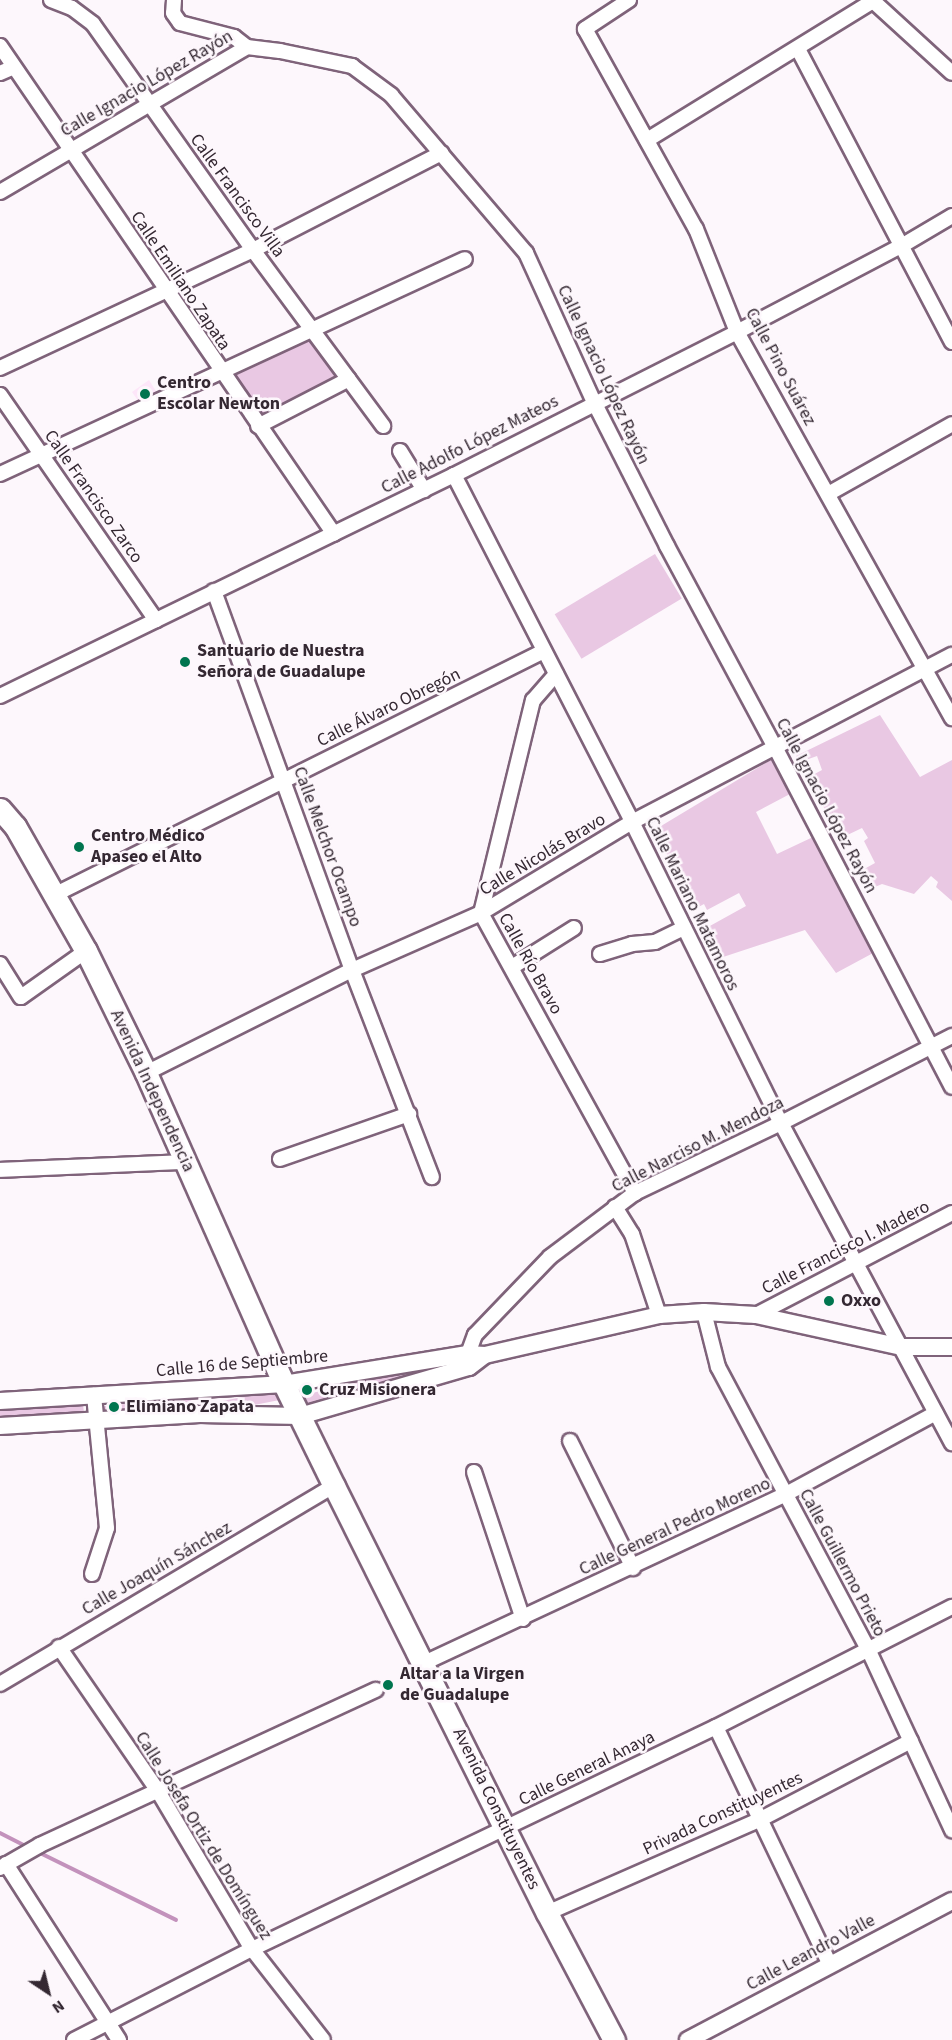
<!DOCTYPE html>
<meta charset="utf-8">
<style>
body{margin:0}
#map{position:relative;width:952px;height:2040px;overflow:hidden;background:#fdf7fc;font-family:"Source Sans 3",sans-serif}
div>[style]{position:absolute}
.built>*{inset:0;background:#fde6f9}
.green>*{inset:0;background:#e9c8e3;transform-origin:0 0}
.stream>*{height:4px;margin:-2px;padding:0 2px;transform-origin:2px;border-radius:2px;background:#c392bc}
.roads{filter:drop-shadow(2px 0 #7f637a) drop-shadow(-2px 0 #7f637a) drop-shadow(0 2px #7f637a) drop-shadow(0 -2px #7f637a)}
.minor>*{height:14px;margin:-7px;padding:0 7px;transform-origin:7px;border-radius:7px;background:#fff}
.tertiary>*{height:16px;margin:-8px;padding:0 8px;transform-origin:8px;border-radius:8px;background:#fff}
.primary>*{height:21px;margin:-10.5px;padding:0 10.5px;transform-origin:10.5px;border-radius:10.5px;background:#fff}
.dots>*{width:16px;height:16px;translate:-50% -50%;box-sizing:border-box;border:3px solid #fdf7fc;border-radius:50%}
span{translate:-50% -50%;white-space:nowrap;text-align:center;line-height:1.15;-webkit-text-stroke:5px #fdf7fc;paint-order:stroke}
.street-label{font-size:18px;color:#342832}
.poi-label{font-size:18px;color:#342832;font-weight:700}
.left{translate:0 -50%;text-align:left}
.north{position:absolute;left:18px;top:1962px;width:60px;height:60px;-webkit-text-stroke:4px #fdf7fc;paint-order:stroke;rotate:145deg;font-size:16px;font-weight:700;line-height:24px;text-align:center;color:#342832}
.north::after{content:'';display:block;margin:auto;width:21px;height:27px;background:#342832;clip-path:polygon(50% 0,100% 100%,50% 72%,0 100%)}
</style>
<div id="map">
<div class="built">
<div style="clip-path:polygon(149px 380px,159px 396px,141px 405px,132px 392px)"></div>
</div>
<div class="green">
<div style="clip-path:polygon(310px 335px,342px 380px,261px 421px,226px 378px)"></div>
<div style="left:655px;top:554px;width:52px;height:117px;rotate:59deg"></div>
<div style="clip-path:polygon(880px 715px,920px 777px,952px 760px,952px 901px,936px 887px,938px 882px,931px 876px,914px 894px,882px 884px,868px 890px,857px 873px,875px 863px,864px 841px,868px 838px,862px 828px,839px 839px,809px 777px,822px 770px,817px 756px,800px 762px,796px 756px)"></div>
<div style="clip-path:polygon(774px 758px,790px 794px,756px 812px,777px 854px,813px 837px,875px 952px,836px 973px,805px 930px,714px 960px,699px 932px,746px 906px,739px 893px,707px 910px,704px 904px,691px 911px,656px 829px)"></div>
<div style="clip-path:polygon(442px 1363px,449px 1365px,303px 1408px,299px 1396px)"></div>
<div style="left:279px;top:1390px;width:10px;height:74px;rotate:79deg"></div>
<div style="left:191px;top:1397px;width:10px;height:88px;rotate:84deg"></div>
<div style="clip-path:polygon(83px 1404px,84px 1413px,0 1419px,0 1408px)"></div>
</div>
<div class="stream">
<div style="left:0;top:1833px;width:33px;rotate:27deg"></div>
<div style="left:36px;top:1851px;width:156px;rotate:26.2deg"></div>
</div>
<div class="roads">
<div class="minor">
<div style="left:51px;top:0;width:22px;rotate:21deg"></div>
<div style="left:72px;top:8px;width:26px;rotate:37deg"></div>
<div style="left:93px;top:24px;width:277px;rotate:54.7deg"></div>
<div style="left:253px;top:250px;width:219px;rotate:53.5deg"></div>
<div style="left:174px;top:0;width:13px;rotate:94deg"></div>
<div style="left:173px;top:13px;width:12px;rotate:55deg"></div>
<div style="left:180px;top:23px;width:56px;rotate:14.5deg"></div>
<div style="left:234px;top:37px;width:16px;rotate:38deg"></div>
<div style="left:629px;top:0;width:53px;rotate:146.6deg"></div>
<div style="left:585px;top:29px;width:229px;rotate:61deg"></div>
<div style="left:696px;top:229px;width:111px;rotate:68.3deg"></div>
<div style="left:737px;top:332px;width:442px;rotate:60.9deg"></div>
<div style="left:872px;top:0;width:108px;rotate:42.4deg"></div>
<div style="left:0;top:46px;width:591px;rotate:55.61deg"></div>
<div style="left:798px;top:49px;width:331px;rotate:62.3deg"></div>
<div style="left:0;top:73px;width:15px;rotate:-23deg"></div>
<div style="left:647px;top:140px;width:265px;rotate:-31.6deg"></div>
<div style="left:0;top:192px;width:286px;rotate:-30.4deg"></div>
<div style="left:247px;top:47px;width:33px;rotate:7deg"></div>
<div style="left:280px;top:51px;width:74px;rotate:11.8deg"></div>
<div style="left:352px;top:66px;width:49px;rotate:36.6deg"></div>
<div style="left:391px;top:95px;width:208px;rotate:49.5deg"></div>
<div style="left:526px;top:253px;width:164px;rotate:65.5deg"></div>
<div style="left:594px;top:402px;width:161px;rotate:63.1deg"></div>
<div style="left:667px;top:546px;width:228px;rotate:61.8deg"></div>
<div style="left:775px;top:747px;width:383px;rotate:62.5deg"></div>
<div style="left:0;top:368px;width:279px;rotate:-25deg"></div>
<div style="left:253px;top:250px;width:212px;rotate:-27.2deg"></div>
<div style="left:0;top:395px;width:274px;rotate:55.3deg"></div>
<div style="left:258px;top:426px;width:102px;rotate:-27.3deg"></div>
<div style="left:400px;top:451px;width:46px;rotate:58.4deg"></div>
<div style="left:0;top:474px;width:512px;rotate:-24.81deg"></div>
<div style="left:454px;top:475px;width:390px;rotate:62.8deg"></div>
<div style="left:632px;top:822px;width:336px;rotate:63.7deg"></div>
<div style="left:781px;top:1123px;width:363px;rotate:61.9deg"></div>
<div style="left:828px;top:494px;width:142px;rotate:-29.4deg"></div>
<div style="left:214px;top:591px;width:403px;rotate:70deg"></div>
<div style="left:352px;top:970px;width:222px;rotate:68.9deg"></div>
<div style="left:556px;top:674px;width:35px;rotate:131deg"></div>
<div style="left:533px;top:700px;width:219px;rotate:103.7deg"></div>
<div style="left:481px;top:913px;width:320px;rotate:61.2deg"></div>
<div style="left:0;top:696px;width:505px;rotate:-25.96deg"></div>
<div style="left:454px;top:475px;width:317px;rotate:-26.8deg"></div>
<div style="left:737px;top:332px;width:187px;rotate:-27.7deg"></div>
<div style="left:903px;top:245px;width:57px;rotate:-30.6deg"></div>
<div style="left:56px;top:894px;width:545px;rotate:-26.47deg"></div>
<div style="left:600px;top:954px;width:34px;rotate:-17deg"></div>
<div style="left:632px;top:944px;width:23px;rotate:-5deg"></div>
<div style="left:655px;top:942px;width:32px;rotate:-26deg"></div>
<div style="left:0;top:964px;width:39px;rotate:58deg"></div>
<div style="left:21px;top:997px;width:80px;rotate:-35.3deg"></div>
<div style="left:512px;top:967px;width:73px;rotate:-32.2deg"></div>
<div style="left:146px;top:1073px;width:230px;rotate:-26.6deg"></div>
<div style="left:352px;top:970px;width:141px;rotate:-23.8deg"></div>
<div style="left:481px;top:913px;width:176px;rotate:-31.1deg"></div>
<div style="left:632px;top:822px;width:361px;rotate:-27.6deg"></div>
<div style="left:280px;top:1159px;width:137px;rotate:-19.2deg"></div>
<div style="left:0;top:1170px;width:185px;rotate:-2.5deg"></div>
<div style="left:615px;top:1207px;width:32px;rotate:58deg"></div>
<div style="left:632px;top:1234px;width:85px;rotate:71.6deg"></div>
<div style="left:704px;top:1312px;width:57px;rotate:75.7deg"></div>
<div style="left:718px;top:1367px;width:319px;rotate:62deg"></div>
<div style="left:868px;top:1649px;width:200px;rotate:65.1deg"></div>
<div style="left:756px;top:1315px;width:221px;rotate:-27.5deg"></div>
<div style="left:468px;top:1363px;width:9px;rotate:-90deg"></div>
<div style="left:468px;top:1354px;width:20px;rotate:-70deg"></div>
<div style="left:475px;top:1335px;width:108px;rotate:-46.1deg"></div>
<div style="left:550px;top:1257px;width:106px;rotate:-37deg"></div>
<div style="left:635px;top:1193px;width:162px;rotate:-25.6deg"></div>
<div style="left:781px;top:1123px;width:192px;rotate:-27deg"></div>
<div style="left:570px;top:1441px;width:142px;rotate:63.6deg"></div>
<div style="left:474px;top:1472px;width:155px;rotate:71.6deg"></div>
<div style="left:92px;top:1574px;width:48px;rotate:-71.9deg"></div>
<div style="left:107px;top:1528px;width:134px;rotate:-95.6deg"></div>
<div style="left:59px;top:1647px;width:175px;rotate:55.5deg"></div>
<div style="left:158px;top:1791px;width:184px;rotate:59.3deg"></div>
<div style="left:252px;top:1949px;width:115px;rotate:52deg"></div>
<div style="left:424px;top:1663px;width:400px;rotate:-25deg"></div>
<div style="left:786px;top:1494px;width:170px;rotate:-28.4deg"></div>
<div style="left:0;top:1684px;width:388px;rotate:-30.7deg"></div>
<div style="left:716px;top:1727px;width:264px;rotate:64.4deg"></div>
<div style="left:6px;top:1864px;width:209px;rotate:57.3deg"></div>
<div style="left:0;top:1868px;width:46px;rotate:-29.9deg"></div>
<div style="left:40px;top:1845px;width:370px;rotate:-24.8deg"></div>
<div style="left:547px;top:1913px;width:234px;rotate:-23.7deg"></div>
<div style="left:761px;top:1819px;width:169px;rotate:-27.5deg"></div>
<div style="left:74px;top:2040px;width:200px;rotate:-27.1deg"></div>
<div style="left:252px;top:1949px;width:514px;rotate:-25.57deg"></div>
<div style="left:716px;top:1727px;width:265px;rotate:-27deg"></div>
</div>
<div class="tertiary">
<div style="left:0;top:1401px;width:285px;rotate:-3.4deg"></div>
<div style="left:284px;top:1384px;width:186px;rotate:-9.3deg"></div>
<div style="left:468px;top:1354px;width:17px;rotate:3deg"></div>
<div style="left:485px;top:1355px;width:179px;rotate:-12.9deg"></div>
<div style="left:659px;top:1315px;width:45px;rotate:-3.8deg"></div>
<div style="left:704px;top:1312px;width:52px;rotate:3.3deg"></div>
<div style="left:756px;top:1315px;width:149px;rotate:12.4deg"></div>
<div style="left:902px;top:1347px;width:50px"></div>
<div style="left:0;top:1426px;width:200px;rotate:-3.4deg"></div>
<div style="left:200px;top:1414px;width:100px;rotate:1.1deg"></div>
<div style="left:300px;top:1416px;width:176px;rotate:-16.2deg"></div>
<div style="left:469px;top:1367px;width:20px;rotate:-37deg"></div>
<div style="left:688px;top:2040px;width:298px;rotate:-27.8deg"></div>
</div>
<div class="primary">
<div style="left:0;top:809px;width:23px;rotate:49deg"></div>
<div style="left:15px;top:826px;width:144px;rotate:60.4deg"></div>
<div style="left:86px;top:951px;width:136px;rotate:63.8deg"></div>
<div style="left:146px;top:1073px;width:340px;rotate:66.1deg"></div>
<div style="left:284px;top:1384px;width:114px;rotate:63.9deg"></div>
<div style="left:334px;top:1486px;width:477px;rotate:63.5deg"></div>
<div style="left:547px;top:1913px;width:144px;rotate:62.2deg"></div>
</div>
</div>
<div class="dots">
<div style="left:145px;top:394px;background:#00754f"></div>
<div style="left:185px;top:662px;background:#00754f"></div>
<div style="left:79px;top:847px;background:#00754f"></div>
<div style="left:829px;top:1301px;background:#00754f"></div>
<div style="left:307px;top:1390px;background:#00754f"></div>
<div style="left:114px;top:1407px;background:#00754f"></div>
<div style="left:388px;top:1685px;background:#00754f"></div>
</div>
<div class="street-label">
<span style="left:147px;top:84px;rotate:-30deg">Calle Ignacio López Rayón</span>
<span style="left:237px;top:196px;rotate:54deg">Calle Francisco Villa</span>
<span style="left:180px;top:281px;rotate:56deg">Calle Emiliano Zapata</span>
<span style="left:780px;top:367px;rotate:62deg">Calle Pino Suárez</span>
<span style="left:603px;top:375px;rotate:65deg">Calle Ignacio López Rayón</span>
<span style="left:470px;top:445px;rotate:-27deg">Calle Adolfo López Mateos</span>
<span style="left:93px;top:497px;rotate:55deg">Calle Francisco Zarco</span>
<span style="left:389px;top:708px;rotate:-26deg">Calle Álvaro Obregón</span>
<span style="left:826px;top:806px;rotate:62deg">Calle Ignacio López Rayón</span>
<span style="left:327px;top:847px;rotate:70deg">Calle Melchor Ocampo</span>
<span style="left:543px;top:855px;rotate:-31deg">Calle Nicolás Bravo</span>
<span style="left:692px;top:904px;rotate:64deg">Calle Mariano Matamoros</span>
<span style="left:530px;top:964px;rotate:61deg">Calle Río Bravo</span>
<span style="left:152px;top:1091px;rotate:65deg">Avenida Independencia</span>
<span style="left:698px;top:1145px;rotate:-27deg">Calle Narciso M. Mendoza</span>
<span style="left:846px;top:1248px;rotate:-27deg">Calle Francisco I. Madero</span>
<span style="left:242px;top:1364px;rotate:-5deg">Calle 16 de Septiembre</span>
<span style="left:675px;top:1527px;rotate:-25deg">Calle General Pedro Moreno</span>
<span style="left:842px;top:1563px;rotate:62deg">Calle Guillermo Prieto</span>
<span style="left:157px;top:1569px;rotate:-30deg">Calle Joaquín Sánchez</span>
<span style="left:587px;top:1769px;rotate:-26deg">Calle General Anaya</span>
<span style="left:496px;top:1809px;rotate:64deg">Avenida Constituyentes</span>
<span style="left:723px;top:1814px;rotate:-25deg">Privada Constituyentes</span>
<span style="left:203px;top:1836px;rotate:58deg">Calle Josefa Ortiz de Domínguez</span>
<span style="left:811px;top:1953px;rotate:-28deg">Calle Leandro Valle</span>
</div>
<div class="poi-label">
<span class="left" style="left:157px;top:394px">Centro<br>Escolar Newton</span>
<span class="left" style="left:197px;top:662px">Santuario de Nuestra<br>Señora de Guadalupe</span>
<span class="left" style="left:91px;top:847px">Centro Médico<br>Apaseo el Alto</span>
<span class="left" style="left:841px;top:1301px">Oxxo</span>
<span class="left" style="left:319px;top:1390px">Cruz Misionera</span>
<span class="left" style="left:126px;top:1407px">Elimiano Zapata</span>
<span class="left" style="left:400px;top:1685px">Altar a la Virgen<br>de Guadalupe</span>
</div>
<div class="north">N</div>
</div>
